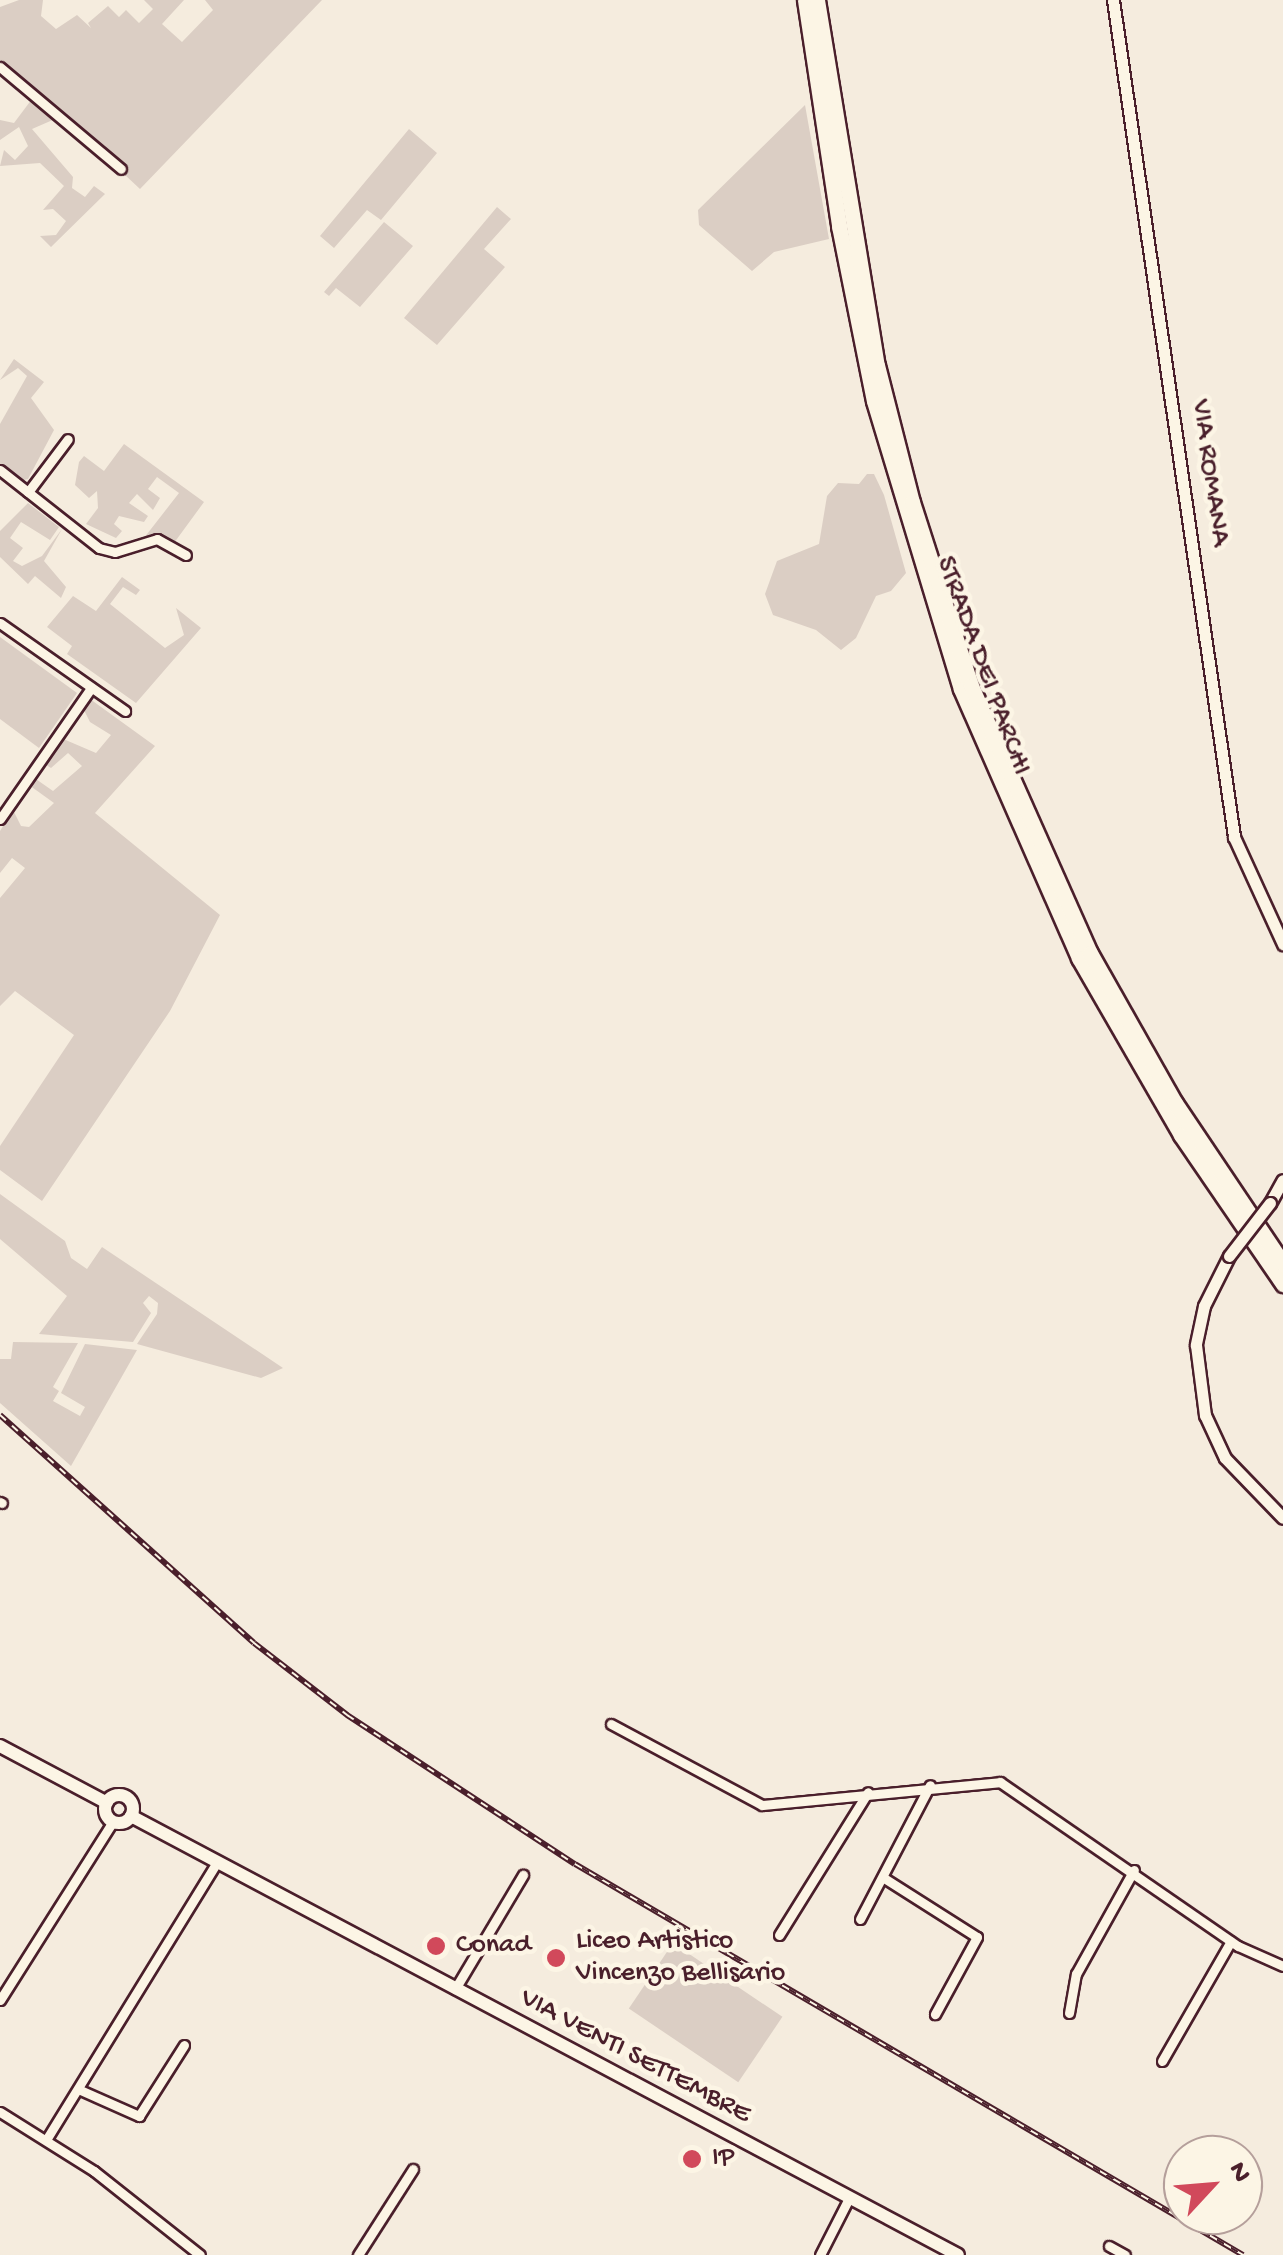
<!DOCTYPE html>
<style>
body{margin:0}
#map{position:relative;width:1283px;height:2255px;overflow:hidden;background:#f5ecde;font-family:"Gochi Hand",sans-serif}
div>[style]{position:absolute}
.green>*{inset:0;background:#dbcec4;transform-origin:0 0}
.roads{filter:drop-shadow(2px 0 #4a1f2b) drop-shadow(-2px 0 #4a1f2b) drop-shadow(0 2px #4a1f2b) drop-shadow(0 -2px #4a1f2b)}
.minor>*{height:9px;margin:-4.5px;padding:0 4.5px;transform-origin:4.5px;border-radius:4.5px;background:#fcf5e5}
.secondary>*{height:11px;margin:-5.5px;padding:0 5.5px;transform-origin:5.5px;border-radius:5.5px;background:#fcf5e5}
.primary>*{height:12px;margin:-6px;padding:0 6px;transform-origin:6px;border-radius:6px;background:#fcf5e5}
.primary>.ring{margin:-6px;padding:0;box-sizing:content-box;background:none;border:12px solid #fcf5e5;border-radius:50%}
.motorway>*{height:15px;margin:-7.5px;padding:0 7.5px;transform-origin:7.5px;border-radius:7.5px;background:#fcf5e5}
.rail>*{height:6px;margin-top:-3px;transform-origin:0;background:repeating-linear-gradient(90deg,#fcf5e5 0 8px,#4a1f2b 0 16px);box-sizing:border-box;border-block:2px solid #4a1f2b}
.bridges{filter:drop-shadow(2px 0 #4a1f2b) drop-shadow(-2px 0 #4a1f2b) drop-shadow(0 2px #4a1f2b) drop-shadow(0 -2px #4a1f2b)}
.secondary-bridge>*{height:11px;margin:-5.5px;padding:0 5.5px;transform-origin:5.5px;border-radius:5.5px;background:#fcf5e5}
.dots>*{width:28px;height:28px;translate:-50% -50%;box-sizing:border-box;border:5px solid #fcf5e5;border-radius:50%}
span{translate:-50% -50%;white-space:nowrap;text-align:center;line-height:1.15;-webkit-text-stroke:9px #fcf5e5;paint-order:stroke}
.street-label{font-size:28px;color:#4a1f2b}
.poi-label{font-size:28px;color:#4a1f2b}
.left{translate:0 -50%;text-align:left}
.north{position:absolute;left:1163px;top:2135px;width:100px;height:100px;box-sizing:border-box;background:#fcf5e5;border:2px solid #b59f9b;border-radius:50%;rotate:64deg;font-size:28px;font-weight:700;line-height:40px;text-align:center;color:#4a1f2b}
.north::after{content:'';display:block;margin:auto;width:35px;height:45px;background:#d1495b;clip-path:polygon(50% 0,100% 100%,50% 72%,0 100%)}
</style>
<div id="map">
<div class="green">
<div style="clip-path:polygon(19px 0,43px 0,41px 16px,56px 29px,77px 15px,91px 28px,88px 23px,108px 6px,119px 17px,126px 10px,139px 23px,153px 9px,144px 0,184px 0,162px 24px,182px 42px,213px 10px,205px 0,322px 0,140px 189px,124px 174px,128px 169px,0 60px,0 7px)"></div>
<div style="clip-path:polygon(32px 99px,55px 119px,32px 129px,73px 177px,72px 188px,85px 197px,94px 186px,105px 194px,51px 247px,40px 236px,56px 235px,66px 221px,53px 209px,43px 210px,64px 186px,40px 163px,0 166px,4px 150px,15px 160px,28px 146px,19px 127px,0 140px,0 120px,14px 123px)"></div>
<div style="clip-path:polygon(805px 105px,829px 239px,774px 252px,752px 271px,699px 225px,698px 210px)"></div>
<div style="clip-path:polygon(409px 129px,437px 153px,381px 220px,367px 210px,334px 248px,320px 236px)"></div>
<div style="clip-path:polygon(497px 207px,511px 219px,484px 249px,505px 267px,437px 345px,404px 318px)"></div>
<div style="clip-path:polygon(384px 222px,413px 246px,360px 307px,336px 288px,329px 296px,324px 292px)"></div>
<div style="clip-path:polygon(14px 359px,44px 382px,31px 398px,54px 430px,28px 479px,20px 481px,0 465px,0 424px,27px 376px,18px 368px,0 380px)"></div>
<div style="clip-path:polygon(124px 444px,204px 502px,174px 543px,144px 538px,179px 493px,157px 477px,148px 489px,160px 498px,153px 510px,137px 494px,129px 503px,148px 516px,144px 522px,119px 516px,114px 524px,122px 531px,116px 538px,86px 524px,98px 508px,97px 491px,89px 498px,75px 485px,79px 462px,84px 456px,104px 471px)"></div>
<div style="clip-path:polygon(867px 474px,874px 474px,884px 495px,906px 573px,891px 591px,876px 596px,856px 638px,841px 650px,816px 630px,773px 615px,765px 594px,777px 561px,819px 544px,827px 496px,838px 483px,859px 484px)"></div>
<div style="clip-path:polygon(28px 503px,59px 527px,50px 540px,21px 522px,10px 538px,23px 548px,13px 561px,22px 566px,42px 556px,62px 529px,44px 561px,66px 587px,61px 598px,35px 576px,28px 584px,0 557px,0 531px)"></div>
<div style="clip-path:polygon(122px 577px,140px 590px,136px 595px,123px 587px,110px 604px,165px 648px,184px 635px,176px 608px,201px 628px,136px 703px,67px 654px,72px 646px,47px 627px,73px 596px,96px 611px)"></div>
<div style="clip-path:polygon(0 637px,77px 693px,39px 748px,0 719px)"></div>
<div style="clip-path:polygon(90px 699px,155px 746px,95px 813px,220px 915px,170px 1011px,42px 1201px,0 1170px,0 1146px,74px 1035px,15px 991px,0 1006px,0 898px,25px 868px,12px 858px,0 873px,0 831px,13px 810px,21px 826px,29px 827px,54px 803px,29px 785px,33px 777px,53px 791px,82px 766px,68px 753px,51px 768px,43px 763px,61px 738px,96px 753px,111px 735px,90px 722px,83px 708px)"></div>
<div style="clip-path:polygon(0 1194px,65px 1241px,71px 1258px,87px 1269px,102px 1247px,283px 1368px,261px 1378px,137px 1344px,157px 1314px,158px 1303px,149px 1296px,143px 1303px,151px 1313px,133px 1342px,39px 1334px,67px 1296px,0 1239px)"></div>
<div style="clip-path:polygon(13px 1342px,78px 1343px,53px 1387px,59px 1391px,53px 1401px,80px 1416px,85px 1407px,61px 1393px,85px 1344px,137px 1350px,71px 1466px,0 1403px,0 1359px,11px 1359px)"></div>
<div style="left:673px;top:1943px;width:132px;height:79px;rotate:34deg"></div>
</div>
<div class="roads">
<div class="minor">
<div style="left:0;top:67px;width:158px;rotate:40.1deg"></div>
<div style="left:0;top:470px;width:126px;rotate:38.2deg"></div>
<div style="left:99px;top:548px;width:16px;rotate:14deg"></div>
<div style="left:115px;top:552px;width:44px;rotate:-17.2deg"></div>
<div style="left:157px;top:539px;width:33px;rotate:29deg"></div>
<div style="left:28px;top:492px;width:66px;rotate:-53deg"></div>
<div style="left:0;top:623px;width:153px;rotate:35.1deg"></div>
<div style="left:0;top:819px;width:160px;rotate:-55.2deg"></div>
<div style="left:0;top:1502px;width:2px;rotate:27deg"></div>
<div style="left:611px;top:1724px;width:171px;rotate:28.2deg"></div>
<div style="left:762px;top:1805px;width:239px;rotate:-5.5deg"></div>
<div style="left:1000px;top:1782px;width:289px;rotate:34.6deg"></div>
<div style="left:1238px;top:1946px;width:49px;rotate:24deg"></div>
<div style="left:884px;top:1878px;width:110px;rotate:32.4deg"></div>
<div style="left:977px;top:1937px;width:88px;rotate:118.6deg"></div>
<div style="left:860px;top:1919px;width:151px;rotate:-62.4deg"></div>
<div style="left:779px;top:1935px;width:168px;rotate:-58.1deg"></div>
<div style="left:455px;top:1989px;width:133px;rotate:-59.2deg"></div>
<div style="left:0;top:2000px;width:212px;rotate:-57.7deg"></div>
<div style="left:1069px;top:2013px;width:40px;rotate:-80deg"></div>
<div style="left:1076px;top:1974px;width:119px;rotate:-60.9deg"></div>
<div style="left:1162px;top:2061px;width:138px;rotate:-60.1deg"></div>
<div style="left:78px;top:2089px;width:67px;rotate:23.9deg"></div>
<div style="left:139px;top:2116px;width:84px;rotate:-57.6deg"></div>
<div style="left:0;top:2112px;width:111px;rotate:32.1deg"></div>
<div style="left:94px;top:2171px;width:135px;rotate:38.4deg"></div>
<div style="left:46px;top:2140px;width:326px;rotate:-58.4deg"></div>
<div style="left:1109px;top:2246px;width:18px;rotate:29deg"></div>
<div style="left:358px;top:2255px;width:102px;rotate:-57.4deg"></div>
<div style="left:820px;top:2255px;width:64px;rotate:-63deg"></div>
</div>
<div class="secondary">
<div style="left:1113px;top:0;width:846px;rotate:81.77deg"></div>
<div style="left:1234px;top:837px;width:118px;rotate:65.4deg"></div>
<div style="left:1270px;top:1203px;width:26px;rotate:-61deg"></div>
<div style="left:1229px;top:1256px;width:56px;rotate:116.6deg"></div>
<div style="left:1204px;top:1306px;width:40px;rotate:102deg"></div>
<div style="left:1196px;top:1345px;width:71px;rotate:82.7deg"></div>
<div style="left:1205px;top:1415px;width:47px;rotate:65.1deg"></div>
<div style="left:1225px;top:1458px;width:83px;rotate:46deg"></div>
</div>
<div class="primary">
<div style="left:0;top:1746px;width:121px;rotate:28deg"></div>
<div class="ring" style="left:105px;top:1795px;width:16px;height:16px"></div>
<div style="left:131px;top:1816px;width:936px;rotate:27.96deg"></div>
</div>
<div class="motorway">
<div style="left:805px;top:0;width:229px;rotate:81.4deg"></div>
<div style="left:839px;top:226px;width:178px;rotate:78.7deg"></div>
<div style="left:874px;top:401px;width:301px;rotate:73.2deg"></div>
<div style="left:961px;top:689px;width:294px;rotate:66.3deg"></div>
<div style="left:1079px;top:958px;width:204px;rotate:60deg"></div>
<div style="left:1181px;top:1135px;width:181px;rotate:55.6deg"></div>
<div style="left:817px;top:0;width:370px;rotate:80.7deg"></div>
<div style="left:877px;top:365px;width:141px;rotate:75.7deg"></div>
<div style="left:912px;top:502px;width:193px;rotate:72.2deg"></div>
<div style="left:971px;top:686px;width:292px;rotate:66deg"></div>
<div style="left:1090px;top:953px;width:172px;rotate:60.5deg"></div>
<div style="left:1175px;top:1103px;width:194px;rotate:56.1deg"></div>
</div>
</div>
<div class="rail">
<div style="left:0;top:1415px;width:341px;rotate:41.9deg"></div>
<div style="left:254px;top:1643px;width:118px;rotate:37.7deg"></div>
<div style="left:347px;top:1715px;width:272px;rotate:33.2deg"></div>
<div style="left:575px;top:1864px;width:774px;rotate:30.34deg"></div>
</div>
<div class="bridges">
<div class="secondary-bridge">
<div style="left:1229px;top:1256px;width:67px;rotate:-52.3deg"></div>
</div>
</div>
<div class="dots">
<div style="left:436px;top:1946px;background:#d1495b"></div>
<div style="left:556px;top:1958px;background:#d1495b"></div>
<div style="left:692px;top:2159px;background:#d1495b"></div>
</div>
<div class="street-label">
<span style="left:1209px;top:473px;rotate:82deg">VIA ROMANA</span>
<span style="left:982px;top:666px;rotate:70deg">STRADA DEI PARCHI</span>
<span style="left:635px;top:2057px;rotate:28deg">VIA VENTI SETTEMBRE</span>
</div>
<div class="poi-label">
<span class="left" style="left:576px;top:1958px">Liceo Artistico<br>Vincenzo Bellisario</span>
<span class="left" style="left:456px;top:1946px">Conad</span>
<span class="left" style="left:712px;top:2159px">IP</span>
</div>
<div class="north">N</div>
</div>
